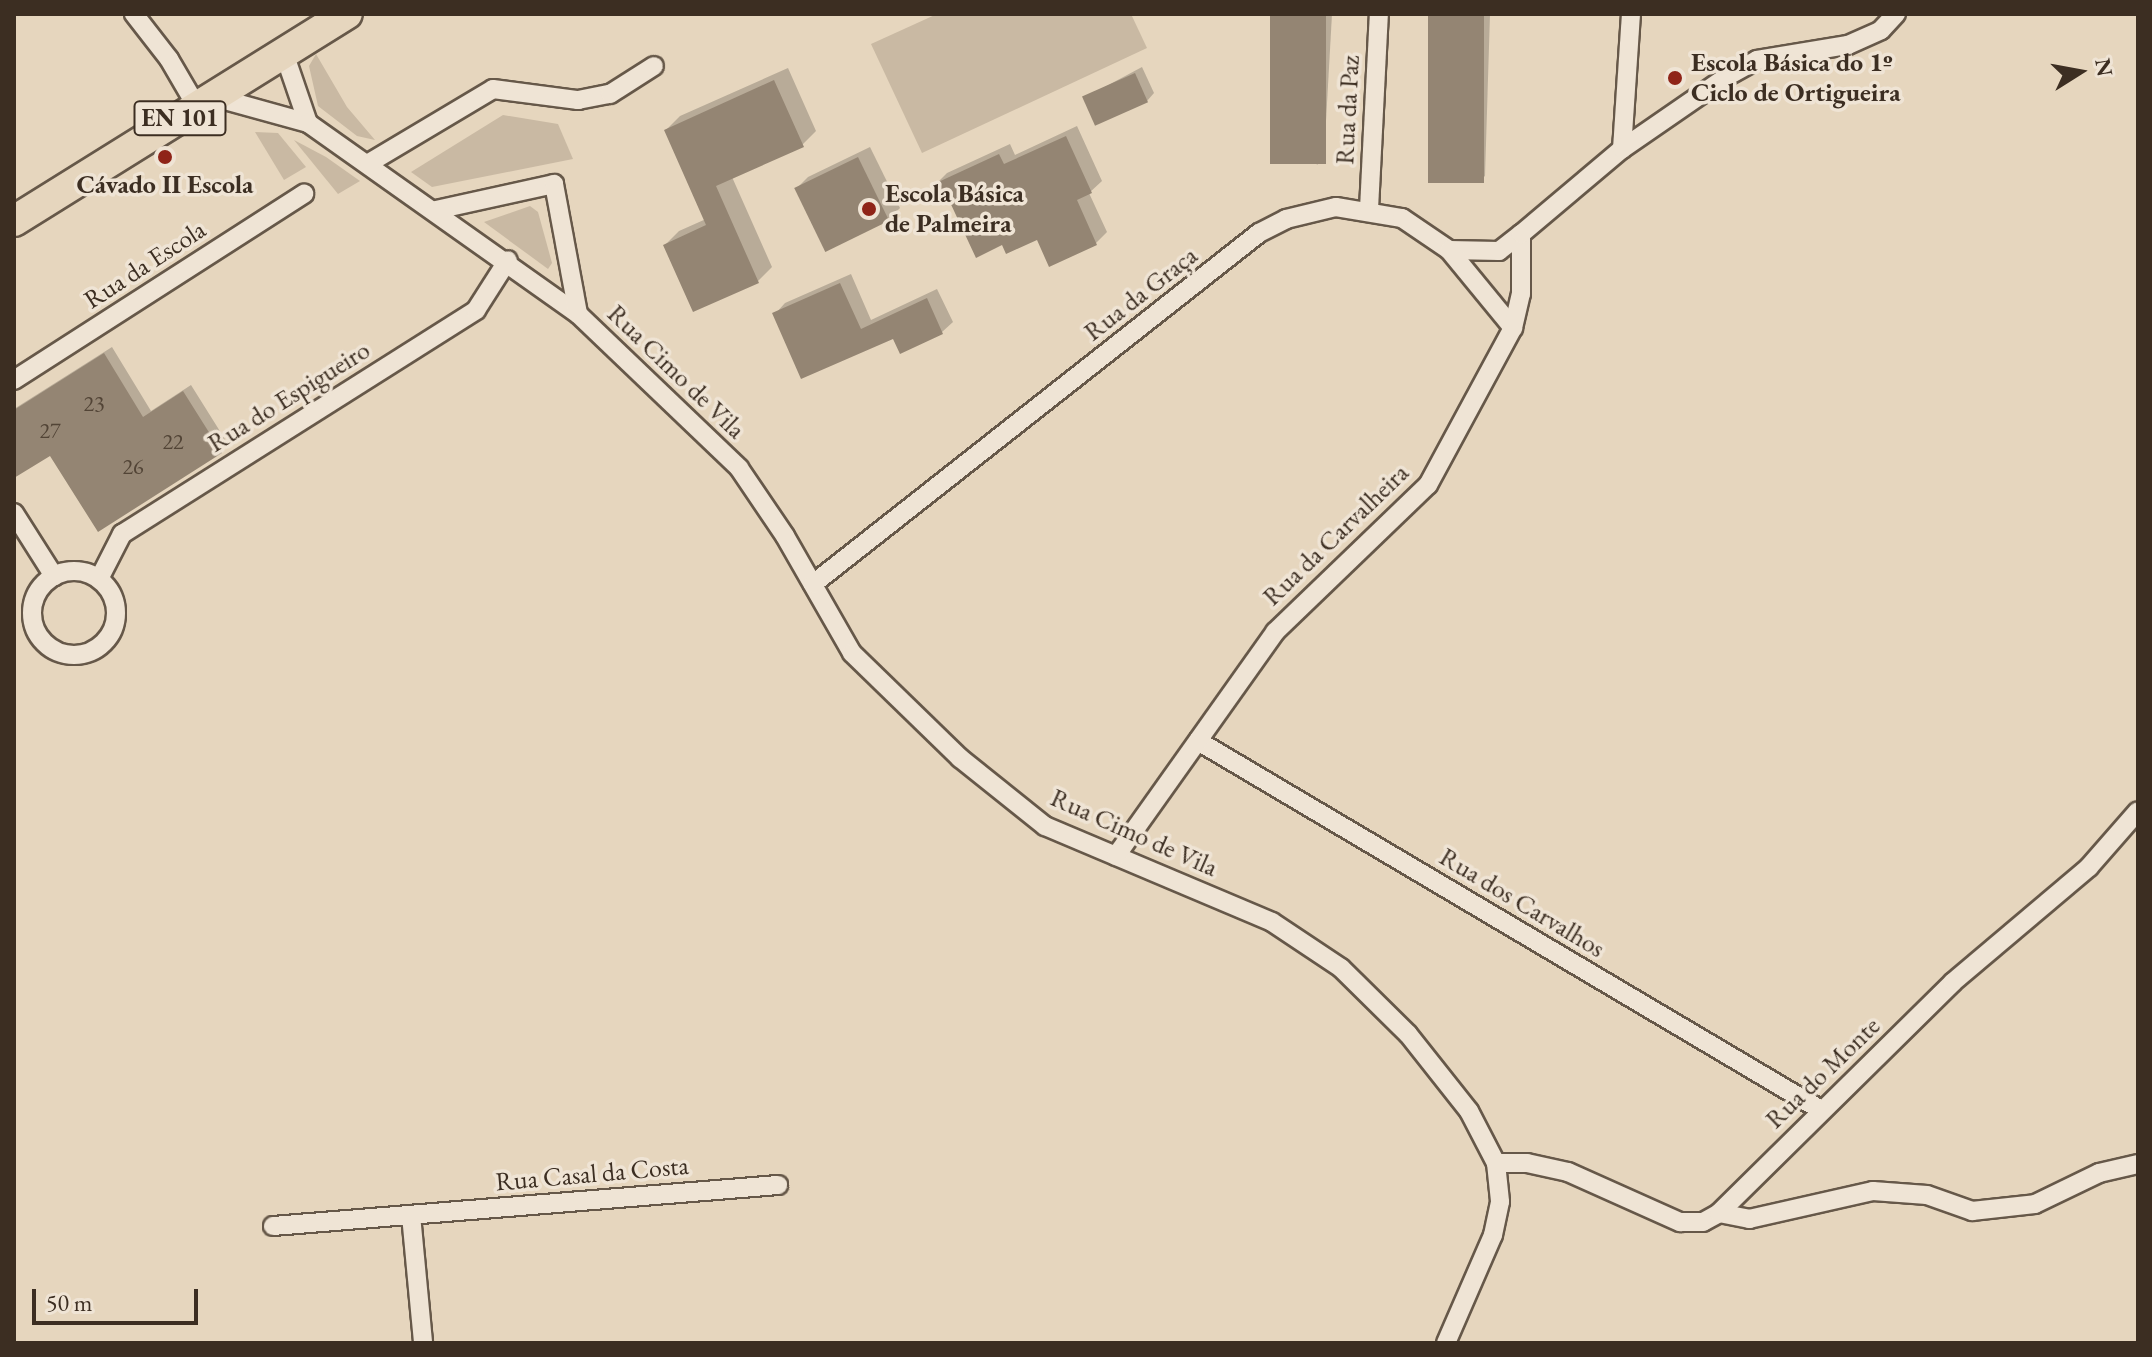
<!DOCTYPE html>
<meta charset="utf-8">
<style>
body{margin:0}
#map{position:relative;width:2152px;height:1357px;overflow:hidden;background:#e6d6be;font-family:"EB Garamond",serif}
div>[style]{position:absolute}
.green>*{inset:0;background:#c9b9a3}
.shadow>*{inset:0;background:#0003}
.building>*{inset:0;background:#948573;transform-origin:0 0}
.roads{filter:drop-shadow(2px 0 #665849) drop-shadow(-2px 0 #665849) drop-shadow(0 2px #665849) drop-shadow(0 -2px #665849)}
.street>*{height:18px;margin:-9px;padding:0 9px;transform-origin:9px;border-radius:9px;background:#efe4d5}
.street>.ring{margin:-9px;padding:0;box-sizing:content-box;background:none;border:18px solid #efe4d5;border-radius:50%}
.primary>*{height:30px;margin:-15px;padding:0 15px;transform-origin:15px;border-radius:15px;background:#e6d6be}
.dots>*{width:22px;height:22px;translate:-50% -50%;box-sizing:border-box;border:4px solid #efe4d5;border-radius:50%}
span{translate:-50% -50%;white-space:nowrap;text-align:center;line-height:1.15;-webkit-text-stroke:7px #efe4d5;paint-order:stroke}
.number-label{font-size:22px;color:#524436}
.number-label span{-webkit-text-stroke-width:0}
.shield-label span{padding:2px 6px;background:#efe4d5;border:2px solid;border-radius:6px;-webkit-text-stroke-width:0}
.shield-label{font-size:24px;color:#3c2e22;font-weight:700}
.poi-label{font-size:26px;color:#3c2e22;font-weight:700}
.left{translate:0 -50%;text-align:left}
.street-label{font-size:26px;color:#3c2e22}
.frame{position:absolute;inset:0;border:16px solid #3c2e22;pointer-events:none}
.north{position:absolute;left:2040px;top:32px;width:80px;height:80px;-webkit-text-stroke:6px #efe4d5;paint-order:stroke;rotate:79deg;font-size:22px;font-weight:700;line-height:32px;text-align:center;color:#3c2e22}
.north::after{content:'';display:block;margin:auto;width:28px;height:36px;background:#3c2e22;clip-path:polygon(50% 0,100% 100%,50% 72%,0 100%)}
.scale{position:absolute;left:32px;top:1289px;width:166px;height:36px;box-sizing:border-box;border:4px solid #3c2e22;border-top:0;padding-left:10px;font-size:24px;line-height:28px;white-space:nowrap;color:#3c2e22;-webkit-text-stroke:6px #efe4d5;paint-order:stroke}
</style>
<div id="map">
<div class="green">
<div style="clip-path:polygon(937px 14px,1131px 14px,1147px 48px,922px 153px,871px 44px)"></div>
<div style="clip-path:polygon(316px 54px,347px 107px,375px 140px,357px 136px,318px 106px,309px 66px)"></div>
<div style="clip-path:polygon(503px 115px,558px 124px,573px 159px,432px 187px,411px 172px)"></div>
<div style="clip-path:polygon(255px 132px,278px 133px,306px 167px,284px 180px)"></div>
<div style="clip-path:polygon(294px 140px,326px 157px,360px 181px,338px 194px)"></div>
<div style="clip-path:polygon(530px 206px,538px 212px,552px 263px,548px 269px,484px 222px)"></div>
</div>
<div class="shadow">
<div style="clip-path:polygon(1273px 14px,1332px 14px,1324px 157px,1317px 165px)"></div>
<div style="clip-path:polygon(1430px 14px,1490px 14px,1485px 176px,1477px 183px)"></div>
<div style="clip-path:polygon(1142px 67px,1154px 93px,1147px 101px,1084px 98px)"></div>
<div style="clip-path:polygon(788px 68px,816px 131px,802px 145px,732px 177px,772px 267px,758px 281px,665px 245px,679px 231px,706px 219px,666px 130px,680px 116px)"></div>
<div style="clip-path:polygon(1077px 126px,1102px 181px,1089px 193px,1107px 232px,1096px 243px,1038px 238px,1003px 243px,936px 184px,947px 173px,1010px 144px,1015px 155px)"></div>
<div style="clip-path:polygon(870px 147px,900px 208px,888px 220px,797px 188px,808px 177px)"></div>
<div style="clip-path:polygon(851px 274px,871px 320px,937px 289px,953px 322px,942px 332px,894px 336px,775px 314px,785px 303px)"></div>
<div style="clip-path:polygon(112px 347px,151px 411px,191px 385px,228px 444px,98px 529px,50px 453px,14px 473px,14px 409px)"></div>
</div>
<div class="building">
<div style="left:1270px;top:14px;width:56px;height:150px"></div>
<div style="left:1428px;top:14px;width:56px;height:169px"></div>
<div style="left:1135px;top:73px;width:32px;height:58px;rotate:66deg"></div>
<div style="clip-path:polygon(774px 80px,804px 147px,716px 186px,759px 283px,693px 312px,663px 245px,706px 225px,664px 130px)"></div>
<div style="clip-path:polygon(1066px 136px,1092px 193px,1077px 200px,1097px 245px,1049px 267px,1037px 240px,1006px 254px,1002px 245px,976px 258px,948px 198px,941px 201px,934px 184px,999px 154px,1004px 164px)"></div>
<div style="left:858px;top:157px;width:71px;height:71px;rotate:64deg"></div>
<div style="clip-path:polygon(840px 283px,861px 329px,927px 298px,943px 334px,900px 354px,893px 339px,801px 379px,772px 313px)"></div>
<div style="clip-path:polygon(104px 353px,143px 417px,183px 391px,222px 453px,98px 532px,50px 456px,14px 478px,14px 410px)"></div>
</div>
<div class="roads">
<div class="street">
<div style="left:134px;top:14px;width:57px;rotate:52.1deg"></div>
<div style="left:169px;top:59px;width:56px;rotate:59.7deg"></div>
<div style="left:284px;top:53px;width:74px;rotate:71.1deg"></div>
<div style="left:214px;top:97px;width:98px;rotate:15.5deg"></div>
<div style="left:308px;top:123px;width:331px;rotate:35.3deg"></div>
<div style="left:578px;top:314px;width:223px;rotate:43.7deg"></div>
<div style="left:739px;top:468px;width:82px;rotate:55.9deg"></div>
<div style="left:785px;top:536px;width:135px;rotate:60.2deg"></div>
<div style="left:852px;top:653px;width:151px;rotate:44.2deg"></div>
<div style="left:960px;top:758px;width:109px;rotate:38.7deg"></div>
<div style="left:1045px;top:826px;width:246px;rotate:22.9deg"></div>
<div style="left:1272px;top:922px;width:83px;rotate:33.7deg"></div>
<div style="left:1341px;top:968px;width:94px;rotate:44.6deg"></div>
<div style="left:1408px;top:1034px;width:98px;rotate:51.6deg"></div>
<div style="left:1469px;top:1111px;width:59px;rotate:62.6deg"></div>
<div style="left:1496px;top:1163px;width:39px;rotate:84deg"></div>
<div style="left:1500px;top:1202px;width:34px;rotate:102deg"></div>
<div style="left:1493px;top:1235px;width:118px;rotate:113.5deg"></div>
<div style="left:1622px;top:149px;width:135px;rotate:-86.2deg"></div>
<div style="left:369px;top:163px;width:144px;rotate:-30.8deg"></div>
<div style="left:493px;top:89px;width:86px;rotate:7.4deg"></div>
<div style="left:578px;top:100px;width:33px;rotate:-11deg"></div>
<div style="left:610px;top:94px;width:52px;rotate:-32.5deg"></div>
<div style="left:1369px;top:209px;width:195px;rotate:-87.1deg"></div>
<div style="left:436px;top:210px;width:121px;rotate:-12.4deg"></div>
<div style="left:554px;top:184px;width:132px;rotate:79.5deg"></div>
<div style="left:1449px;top:250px;width:50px;rotate:1.1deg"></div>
<div style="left:1499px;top:251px;width:28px;rotate:-38deg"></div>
<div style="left:14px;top:380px;width:345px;rotate:-32.7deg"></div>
<div style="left:14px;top:513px;width:75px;rotate:57.6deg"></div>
<div class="ring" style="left:32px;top:571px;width:66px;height:66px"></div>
<div style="left:99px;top:579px;width:51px;rotate:-62.9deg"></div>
<div style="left:122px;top:534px;width:419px;rotate:-32.3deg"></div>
<div style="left:476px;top:310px;width:59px;rotate:-57.4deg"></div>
<div style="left:813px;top:584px;width:568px;rotate:-38.2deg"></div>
<div style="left:1259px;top:233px;width:30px;rotate:-27deg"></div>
<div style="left:1286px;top:219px;width:51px;rotate:-13.5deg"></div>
<div style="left:1336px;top:207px;width:67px;rotate:9.5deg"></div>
<div style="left:1402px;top:218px;width:57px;rotate:34.2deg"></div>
<div style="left:1449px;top:250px;width:101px;rotate:50.6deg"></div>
<div style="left:1198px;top:741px;width:724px;rotate:30.64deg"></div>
<div style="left:1116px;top:856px;width:275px;rotate:-54.6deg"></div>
<div style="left:1275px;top:632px;width:212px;rotate:-43.9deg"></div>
<div style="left:1428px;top:485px;width:179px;rotate:-61.6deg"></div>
<div style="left:1513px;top:328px;width:35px;rotate:-77deg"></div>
<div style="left:1521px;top:294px;width:60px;rotate:-90deg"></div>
<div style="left:1521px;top:234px;width:132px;rotate:-40.1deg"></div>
<div style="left:1622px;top:149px;width:129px;rotate:-34.6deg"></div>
<div style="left:1728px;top:76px;width:33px;rotate:-29deg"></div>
<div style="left:1757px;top:60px;width:92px;rotate:-9.4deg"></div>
<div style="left:1848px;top:45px;width:36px;rotate:-24deg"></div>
<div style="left:1881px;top:30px;width:22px;rotate:-47deg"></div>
<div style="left:1496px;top:1163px;width:31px"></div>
<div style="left:1527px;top:1163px;width:42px;rotate:12.4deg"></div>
<div style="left:1568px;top:1172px;width:123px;rotate:24.1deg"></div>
<div style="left:1680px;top:1222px;width:23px"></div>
<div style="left:1703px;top:1222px;width:18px;rotate:-29deg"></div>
<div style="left:1719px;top:1213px;width:329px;rotate:-44.6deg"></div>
<div style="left:1953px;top:982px;width:178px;rotate:-40.2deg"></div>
<div style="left:2089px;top:867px;width:74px;rotate:-48.8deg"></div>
<div style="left:1719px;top:1213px;width:31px;rotate:11deg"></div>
<div style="left:1749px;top:1219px;width:127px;rotate:-12.7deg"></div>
<div style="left:1873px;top:1191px;width:54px;rotate:4.2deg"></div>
<div style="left:1927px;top:1195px;width:48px;rotate:19.6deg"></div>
<div style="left:1972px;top:1211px;width:63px;rotate:-6.3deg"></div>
<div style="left:2035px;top:1204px;width:71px;rotate:-25.8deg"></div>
<div style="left:2099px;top:1173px;width:40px;rotate:-13deg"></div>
<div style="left:411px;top:1215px;width:129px;rotate:84.6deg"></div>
<div style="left:273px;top:1226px;width:507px;rotate:-4.64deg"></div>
</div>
<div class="primary">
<div style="left:14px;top:221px;width:392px;rotate:-31.9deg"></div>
</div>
</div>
<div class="dots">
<div style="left:1675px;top:78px;background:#8f2418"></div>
<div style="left:165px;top:157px;background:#8f2418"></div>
<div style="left:869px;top:209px;background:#8f2418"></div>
</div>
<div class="number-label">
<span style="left:94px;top:404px">23</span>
<span style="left:50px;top:431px">27</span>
<span style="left:173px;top:442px">22</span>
<span style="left:133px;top:467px">26</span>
</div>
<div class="shield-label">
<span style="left:180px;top:118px">EN 101</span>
</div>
<div class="poi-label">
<span class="left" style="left:1691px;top:78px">Escola Básica do 1º<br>Ciclo de Ortigueira</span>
<span style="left:165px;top:185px">Cávado II Escola</span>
<span class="left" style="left:885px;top:209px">Escola Básica<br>de Palmeira</span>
</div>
<div class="street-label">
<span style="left:1348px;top:110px;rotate:-87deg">Rua da Paz</span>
<span style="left:145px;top:265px;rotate:-33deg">Rua da Escola</span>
<span style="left:1141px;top:294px;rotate:-38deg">Rua da Graça</span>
<span style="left:676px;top:372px;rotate:44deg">Rua Cimo de Vila</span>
<span style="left:289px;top:397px;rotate:-32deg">Rua do Espigueiro</span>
<span style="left:1336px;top:535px;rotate:-44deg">Rua da Carvalheira</span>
<span style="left:1134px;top:833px;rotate:24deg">Rua Cimo de Vila</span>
<span style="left:1522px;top:903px;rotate:31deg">Rua dos Carvalhos</span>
<span style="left:1823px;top:1073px;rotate:-44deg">Rua do Monte</span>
<span style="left:592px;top:1174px;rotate:-5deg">Rua Casal da Costa</span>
</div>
<div class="frame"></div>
<div class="north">N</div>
<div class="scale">50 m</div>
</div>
